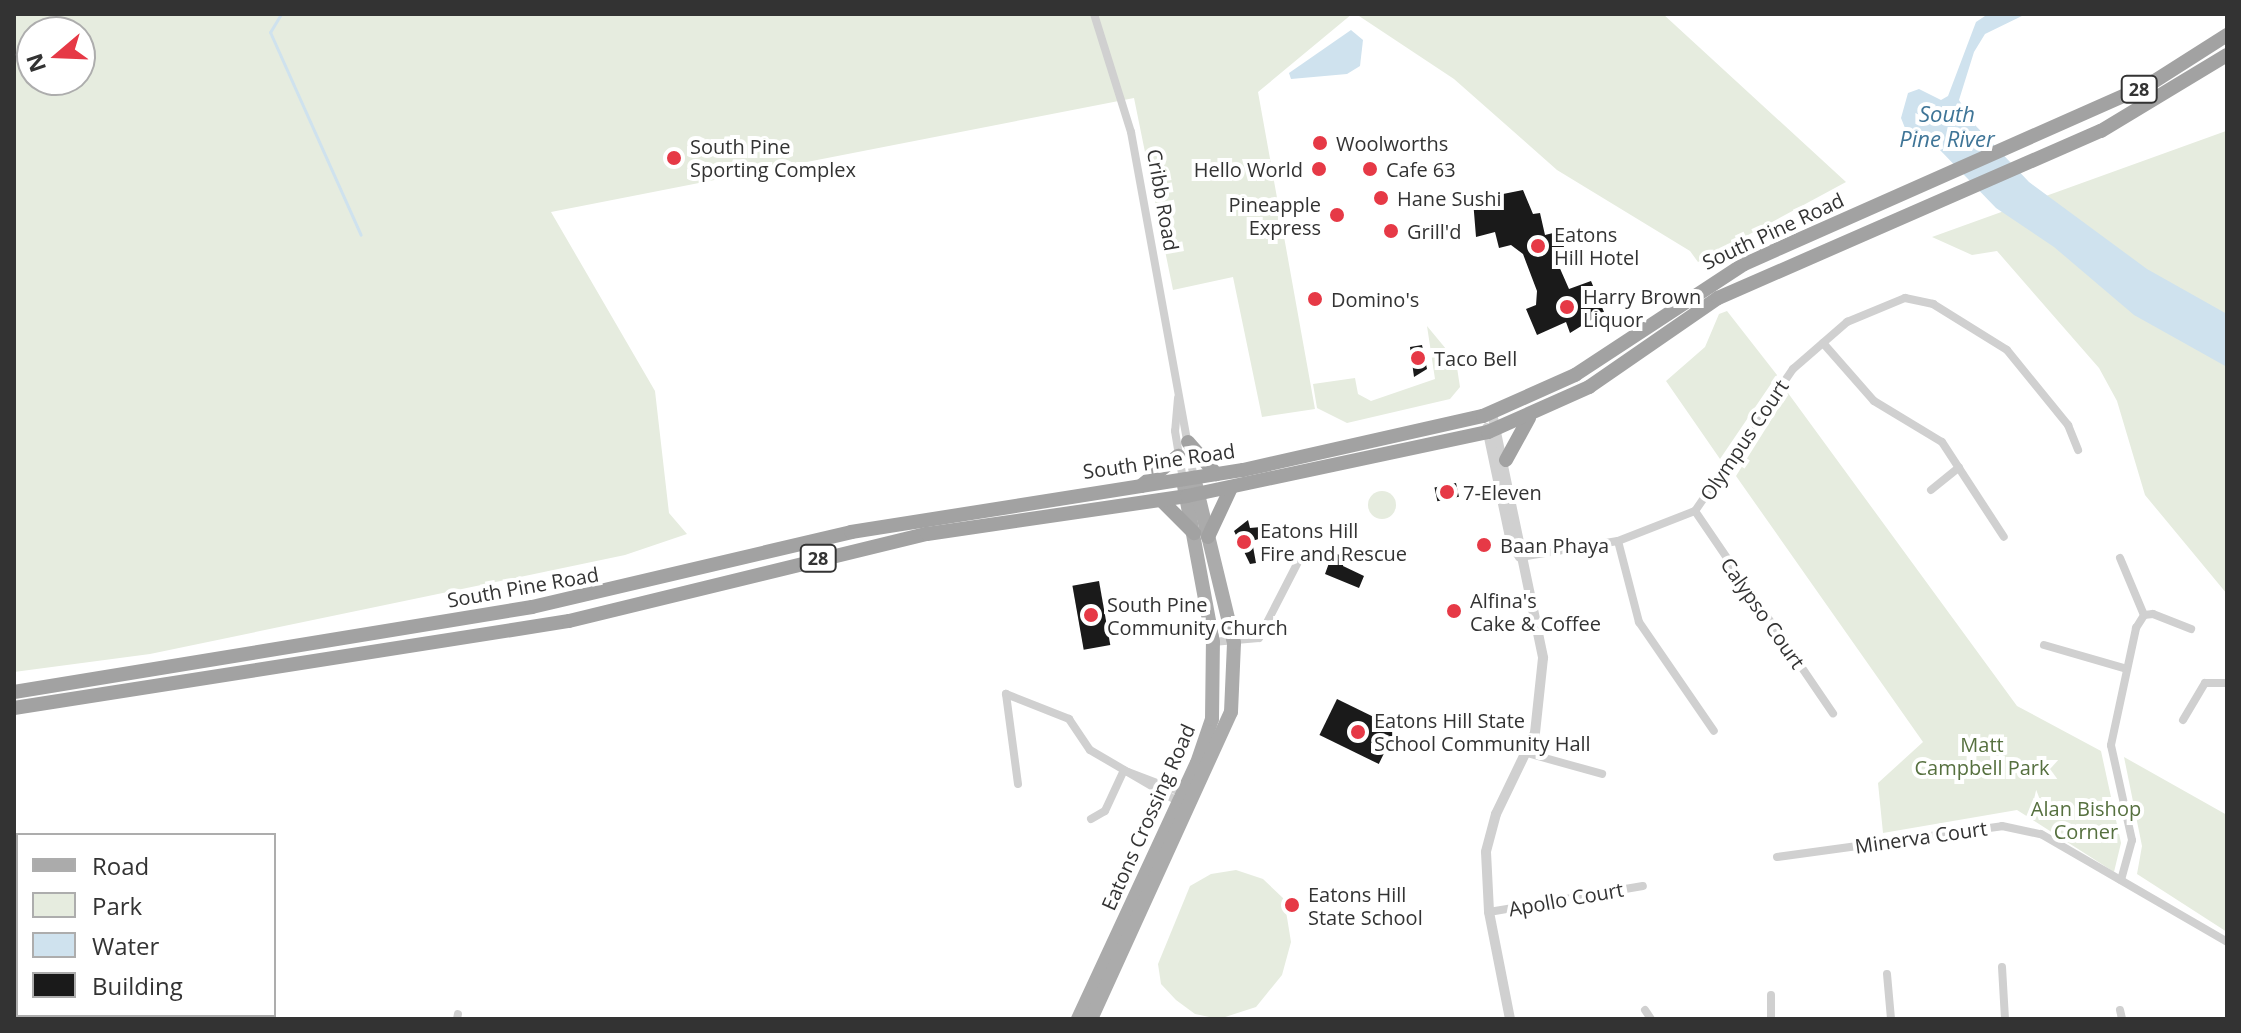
<!DOCTYPE html>
<style>
body{margin:0}
#map{position:relative;width:2241px;height:1033px;overflow:hidden;background:#fff;font-family:"Open Sans",sans-serif}
div>[style]{position:absolute}
.green>*{inset:0;background:#e6ecdf}
.round{border-radius:50%}
.water>*{inset:0;background:#cfe2ee}
.stream>*{height:3px;margin:-1.5px;padding:0 1.5px;transform-origin:1.5px;border-radius:1.5px;background:#cfe2ee}
.building>*{inset:0;background:#1a1a1a;transform-origin:0 0}
.minor>*{height:8px;margin:-4px;padding:0 4px;transform-origin:4px;border-radius:4px;background:#d0d0d0}
.tertiary>*{height:10px;margin:-5px;padding:0 5px;transform-origin:5px;border-radius:5px;background:#d0d0d0}
.primary>*{height:14px;margin:-7px;padding:0 7px;transform-origin:7px;border-radius:7px;background:#ababab}
.trunk>*{height:14px;margin:-7px;padding:0 7px;transform-origin:7px;border-radius:7px;background:#a2a2a2}
.dots>*{width:22px;height:22px;translate:-50% -50%;box-sizing:border-box;border:4px solid #fff;border-radius:50%}
span{translate:-50% -50%;white-space:nowrap;text-align:center;line-height:1.15;-webkit-text-stroke:8px #fff;paint-order:stroke}
.shield-label span{padding:2px 6px;background:#fff;border:2px solid;border-radius:6px;-webkit-text-stroke-width:0}
.shield-label{font-size:18px;color:#333;font-weight:700}
.poi-label{font-size:20px;color:#333}
.left{translate:0 -50%;text-align:left}
.right{translate:-100% -50%;text-align:right}
.street-label{font-size:20px;color:#333}
.park-label{font-size:20px;color:#56703f}
.water-label{font-size:22px;color:#3f7597;font-style:italic}
.frame{position:absolute;inset:0;border:16px solid #333;pointer-events:none}
.legend{position:absolute;left:16px;top:833px;width:260px;height:184px;box-sizing:border-box;background:#fff;border:2px solid #adadad;margin:0;padding:10px 14px;list-style:none;font-size:24px;color:#333}
.legend li{display:flex;align-items:center;gap:16px;height:40px}
.legend b{width:40px;border:2px solid #adadad}
.north{position:absolute;left:16px;top:16px;width:80px;height:80px;box-sizing:border-box;background:#fff;border:2px solid #adadad;border-radius:50%;rotate:251deg;font-size:22px;font-weight:700;line-height:32px;text-align:center;color:#333}
.north::after{content:'';display:block;margin:auto;width:28px;height:36px;background:#e63946;clip-path:polygon(50% 0,100% 100%,50% 72%,0 100%)}
</style>
<div id="map">
<div class="green">
<div style="clip-path:polygon(evenodd,14px 14px,1352px 14px,1258px 92px,1315px 409px,1262px 417px,1233px 277px,1173px 290px,1134px 98px,551px 212px,655px 391px,669px 513px,687px 534px,625px 555px,150px 654px,14px 672px,14px 14px,32px 32px,80px 32px,80px 80px,32px 80px,32px 32px)"></div>
<div style="clip-path:polygon(1356px 14px,1663px 14px,1846px 182px,1698px 262px,1690px 251px,1557px 170px,1454px 79px)"></div>
<div style="clip-path:polygon(2226px 131px,2227px 132px,2227px 594px,2145px 495px,2117px 401px,2099px 368px,1997px 251px,1972px 255px,1932px 237px)"></div>
<div style="clip-path:polygon(1727px 311px,1777px 375px,1720px 459px,1666px 381px,1705px 347px,1719px 314px)"></div>
<div style="clip-path:polygon(1427px 326px,1456px 361px,1460px 387px,1450px 399px,1347px 423px,1317px 408px,1313px 384px,1355px 378px,1358px 394px,1371px 401px,1435px 379px)"></div>
<div style="clip-path:polygon(1788px 393px,2017px 706px,2101px 751px,2121px 843px,2114px 872px,2017px 810px,1883px 833px,1878px 783px,1923px 742px,1736px 476px)"></div>
<div class="round" style="left:1368px;top:491px;width:28px;height:28px"></div>
<div style="clip-path:polygon(2124px 757px,2227px 815px,2227px 932px,2137px 874px,2142px 846px)"></div>
<div style="clip-path:polygon(1236px 870px,1263px 879px,1284px 899px,1291px 942px,1282px 975px,1256px 1007px,1219px 1019px,1195px 1014px,1176px 1000px,1161px 984px,1158px 964px,1190px 886px,1211px 874px)"></div>
</div>
<div class="water">
<div style="clip-path:polygon(1988px 14px,2026px 14px,1985px 34px,1974px 52px,1959px 100px,1975px 125px,2029px 182px,2147px 269px,2227px 314px,2227px 367px,2134px 315px,2054px 247px,1996px 208px,1939px 149px,1905px 128px,1901px 118px,1908px 93px,1919px 89px,1941px 100px,1948px 96px,1976px 22px)"></div>
<div style="clip-path:polygon(1351px 30px,1363px 40px,1360px 66px,1347px 74px,1291px 79px,1289px 73px)"></div>
</div>
<div class="stream">
<div style="left:281px;top:14px;width:21px;rotate:121deg"></div>
<div style="left:270px;top:32px;width:222px;rotate:65.9deg"></div>
</div>
<div class="building">
<div style="clip-path:polygon(1523px 190px,1533px 214px,1540px 213px,1545px 235px,1557px 232px,1563px 243px,1566px 255px,1558px 264px,1569px 289px,1591px 281px,1604px 312px,1570px 333px,1566px 322px,1537px 335px,1526px 309px,1536px 305px,1537px 291px,1523px 254px,1511px 245px,1499px 248px,1495px 232px,1476px 237px,1473px 200px)"></div>
<div style="clip-path:polygon(1422px 345px,1427px 369px,1414px 377px,1410px 347px)"></div>
<div style="left:1456px;top:483px;width:14px;height:22px;rotate:78deg"></div>
<div style="clip-path:polygon(1248px 520px,1250px 528px,1261px 527px,1262px 538px,1252px 541px,1256px 563px,1250px 564px,1234px 531px)"></div>
<div style="clip-path:polygon(1333px 552px,1344px 557px,1343px 566px,1364px 576px,1359px 588px,1325px 574px)"></div>
<div style="left:1099px;top:581px;width:65px;height:27px;rotate:80deg"></div>
<div style="left:1337px;top:699px;width:66px;height:40px;rotate:26deg"></div>
</div>
<div class="minor">
<div style="left:1094px;top:14px;width:124px;rotate:72.6deg"></div>
<div style="left:1131px;top:132px;width:352px;rotate:79.7deg"></div>
<div style="left:1823px;top:343px;width:77px;rotate:48.7deg"></div>
<div style="left:1874px;top:401px;width:79px;rotate:31.1deg"></div>
<div style="left:1942px;top:442px;width:113px;rotate:56.9deg"></div>
<div style="left:1178px;top:398px;width:33px;rotate:95deg"></div>
<div style="left:1175px;top:431px;width:50px;rotate:80.7deg"></div>
<div style="left:1931px;top:490px;width:36px;rotate:-39deg"></div>
<div style="left:1695px;top:511px;width:245px;rotate:55.7deg"></div>
<div style="left:1618px;top:541px;width:84px;rotate:75.5deg"></div>
<div style="left:1639px;top:622px;width:132px;rotate:55.5deg"></div>
<div style="left:1520px;top:557px;width:99px;rotate:-9.3deg"></div>
<div style="left:1618px;top:541px;width:83px;rotate:-21.3deg"></div>
<div style="left:1695px;top:511px;width:173px;rotate:-55.4deg"></div>
<div style="left:1793px;top:369px;width:72px;rotate:-41deg"></div>
<div style="left:1847px;top:322px;width:63px;rotate:-22.5deg"></div>
<div style="left:1905px;top:298px;width:29px;rotate:12deg"></div>
<div style="left:1933px;top:304px;width:87px;rotate:31.9deg"></div>
<div style="left:2007px;top:350px;width:97px;rotate:50.9deg"></div>
<div style="left:2068px;top:425px;width:27px;rotate:68deg"></div>
<div style="left:2120px;top:558px;width:62px;rotate:67.2deg"></div>
<div style="left:1213px;top:642px;width:46px;rotate:-5deg"></div>
<div style="left:1259px;top:638px;width:85px;rotate:-62.8deg"></div>
<div style="left:2044px;top:645px;width:86px;rotate:16.1deg"></div>
<div style="left:2183px;top:720px;width:43px;rotate:-59.3deg"></div>
<div style="left:2205px;top:683px;width:22px"></div>
<div style="left:1527px;top:753px;width:78px;rotate:15.6deg"></div>
<div style="left:1128px;top:772px;width:59px;rotate:20.9deg"></div>
<div style="left:1018px;top:784px;width:91px;rotate:-97.6deg"></div>
<div style="left:1006px;top:694px;width:68px;rotate:21.6deg"></div>
<div style="left:1069px;top:719px;width:37px;rotate:56deg"></div>
<div style="left:1090px;top:750px;width:103px;rotate:30.3deg"></div>
<div style="left:1091px;top:819px;width:16px;rotate:-30deg"></div>
<div style="left:1105px;top:811px;width:45px;rotate:-65.1deg"></div>
<div style="left:1777px;top:857px;width:227px;rotate:-7.8deg"></div>
<div style="left:2002px;top:826px;width:40px;rotate:12deg"></div>
<div style="left:2041px;top:834px;width:215px;rotate:30.1deg"></div>
<div style="left:2121px;top:880px;width:41px;rotate:-74.6deg"></div>
<div style="left:2132px;top:840px;width:97px;rotate:-102.5deg"></div>
<div style="left:2111px;top:745px;width:120px;rotate:-77.9deg"></div>
<div style="left:2136px;top:628px;width:15px;rotate:-58deg"></div>
<div style="left:2144px;top:615px;width:9px;rotate:-6deg"></div>
<div style="left:2153px;top:614px;width:41px;rotate:21.5deg"></div>
<div style="left:1489px;top:912px;width:156px;rotate:-9.6deg"></div>
<div style="left:2002px;top:967px;width:52px;rotate:86.7deg"></div>
<div style="left:1887px;top:974px;width:45px;rotate:84.9deg"></div>
<div style="left:1645px;top:1010px;width:11px;rotate:56deg"></div>
<div style="left:2120px;top:1010px;width:9px;rotate:77deg"></div>
<div style="left:457px;top:1019px;width:5px;rotate:-79deg"></div>
<div style="left:1771px;top:1019px;width:24px;rotate:-90deg"></div>
</div>
<div class="tertiary">
<div style="left:1492px;top:413px;width:250px;rotate:78.2deg"></div>
<div style="left:1543px;top:658px;width:75px;rotate:96.1deg"></div>
<div style="left:1535px;top:733px;width:90px;rotate:115.7deg"></div>
<div style="left:1496px;top:814px;width:39px;rotate:105deg"></div>
<div style="left:1486px;top:852px;width:60px;rotate:87.1deg"></div>
<div style="left:1489px;top:912px;width:109px;rotate:78.9deg"></div>
<div style="left:1487px;top:428px;width:116px;rotate:78.1deg"></div>
<div style="left:1511px;top:542px;width:17px;rotate:59deg"></div>
</div>
<div class="primary">
<div style="left:1078px;top:1019px;width:282px;rotate:-65.1deg"></div>
<div style="left:1197px;top:763px;width:46px;rotate:-71.2deg"></div>
<div style="left:1212px;top:719px;width:77px;rotate:-89.3deg"></div>
<div style="left:1213px;top:642px;width:165px;rotate:-100.5deg"></div>
<div style="left:1091px;top:1019px;width:337px;rotate:-65.5deg"></div>
<div style="left:1231px;top:712px;width:69px;rotate:-87.5deg"></div>
<div style="left:1234px;top:643px;width:170px;rotate:-103.6deg"></div>
</div>
<div class="trunk">
<div style="left:1188px;top:442px;width:43px;rotate:48.8deg"></div>
<div style="left:1506px;top:460px;width:48px;rotate:-61.3deg"></div>
<div style="left:1141px;top:486px;width:48px;rotate:-39deg"></div>
<div style="left:1161px;top:500px;width:47px;rotate:45deg"></div>
<div style="left:1208px;top:537px;width:54px;rotate:-64.9deg"></div>
<div style="left:14px;top:692px;width:525px;rotate:-9.32deg"></div>
<div style="left:532px;top:607px;width:328px;rotate:-13.2deg"></div>
<div style="left:851px;top:532px;width:397px;rotate:-9deg"></div>
<div style="left:1243px;top:470px;width:246px;rotate:-12.7deg"></div>
<div style="left:1483px;top:416px;width:101px;rotate:-24deg"></div>
<div style="left:1575px;top:375px;width:202px;rotate:-33.3deg"></div>
<div style="left:1744px;top:264px;width:444px;rotate:-23.9deg"></div>
<div style="left:2150px;top:84px;width:91px;rotate:-32.5deg"></div>
<div style="left:14px;top:708px;width:562px;rotate:-8.91deg"></div>
<div style="left:569px;top:621px;width:368px;rotate:-13.7deg"></div>
<div style="left:927px;top:534px;width:263px;rotate:-8.3deg"></div>
<div style="left:1187px;top:496px;width:308px;rotate:-12deg"></div>
<div style="left:1488px;top:432px;width:111px;rotate:-24deg"></div>
<div style="left:1589px;top:387px;width:157px;rotate:-34.6deg"></div>
<div style="left:1718px;top:298px;width:418px;rotate:-23.6deg"></div>
<div style="left:2101px;top:131px;width:147px;rotate:-31.1deg"></div>
</div>
<div class="dots">
<div style="left:1320px;top:143px;background:#e63946"></div>
<div style="left:674px;top:158px;background:#e63946"></div>
<div style="left:1319px;top:169px;background:#e63946"></div>
<div style="left:1370px;top:169px;background:#e63946"></div>
<div style="left:1381px;top:198px;background:#e63946"></div>
<div style="left:1337px;top:215px;background:#e63946"></div>
<div style="left:1391px;top:231px;background:#e63946"></div>
<div style="left:1538px;top:246px;background:#e63946"></div>
<div style="left:1315px;top:299px;background:#e63946"></div>
<div style="left:1567px;top:307px;background:#e63946"></div>
<div style="left:1418px;top:358px;background:#e63946"></div>
<div style="left:1447px;top:492px;background:#e63946"></div>
<div style="left:1244px;top:542px;background:#e63946"></div>
<div style="left:1484px;top:545px;background:#e63946"></div>
<div style="left:1454px;top:611px;background:#e63946"></div>
<div style="left:1091px;top:615px;background:#e63946"></div>
<div style="left:1358px;top:732px;background:#e63946"></div>
<div style="left:1292px;top:905px;background:#e63946"></div>
</div>
<div class="shield-label">
<span style="left:2139px;top:89px">28</span>
<span style="left:818px;top:558px">28</span>
</div>
<div class="poi-label">
<span class="left" style="left:1336px;top:143px">Woolworths</span>
<span class="left" style="left:690px;top:158px">South Pine<br>Sporting Complex</span>
<span class="right" style="left:1303px;top:169px">Hello World</span>
<span class="left" style="left:1386px;top:169px">Cafe 63</span>
<span class="left" style="left:1397px;top:198px">Hane Sushi</span>
<span class="right" style="left:1321px;top:216px">Pineapple<br>Express</span>
<span class="left" style="left:1407px;top:231px">Grill'd</span>
<span class="left" style="left:1554px;top:246px">Eatons<br>Hill Hotel</span>
<span class="left" style="left:1583px;top:308px">Harry Brown<br>Liquor</span>
<span class="left" style="left:1331px;top:299px">Domino's</span>
<span class="left" style="left:1434px;top:358px">Taco Bell</span>
<span class="left" style="left:1463px;top:492px">7-Eleven</span>
<span class="left" style="left:1260px;top:542px">Eatons Hill<br>Fire and Rescue</span>
<span class="left" style="left:1500px;top:545px">Baan Phaya</span>
<span class="left" style="left:1470px;top:612px">Alfina's<br>Cake &amp; Coffee</span>
<span class="left" style="left:1107px;top:616px">South Pine<br>Community Church</span>
<span class="left" style="left:1374px;top:732px">Eatons Hill State<br>School Community Hall</span>
<span class="left" style="left:1308px;top:906px">Eatons Hill<br>State School</span>
</div>
<div class="street-label">
<span style="left:1163px;top:200px;rotate:80deg">Cribb Road</span>
<span style="left:1773px;top:231px;rotate:-25deg">South Pine Road</span>
<span style="left:1744px;top:440px;rotate:-56deg">Olympus Court</span>
<span style="left:1159px;top:461px;rotate:-8deg">South Pine Road</span>
<span style="left:523px;top:587px;rotate:-10deg">South Pine Road</span>
<span style="left:1763px;top:613px;rotate:55deg">Calypso Court</span>
<span style="left:1148px;top:817px;rotate:-66deg">Eatons Crossing Road</span>
<span style="left:1921px;top:837px;rotate:-8deg">Minerva Court</span>
<span style="left:1566px;top:899px;rotate:-10deg">Apollo Court</span>
</div>
<div class="park-label">
<span style="left:1982px;top:756px">Matt<br>Campbell Park</span>
<span style="left:2086px;top:820px">Alan Bishop<br>Corner</span>
</div>
<div class="water-label">
<span style="left:1947px;top:126px">South<br>Pine River</span>
</div>
<div class="frame"></div>
<ul class="legend">
<li><b style="height:10px;background:#ababab"></b>Road</li>
<li><b style="height:22px;background:#e6ecdf"></b>Park</li>
<li><b style="height:22px;background:#cfe2ee"></b>Water</li>
<li><b style="height:22px;background:#1a1a1a"></b>Building</li>
</ul>
<div class="north">N</div>
</div>
